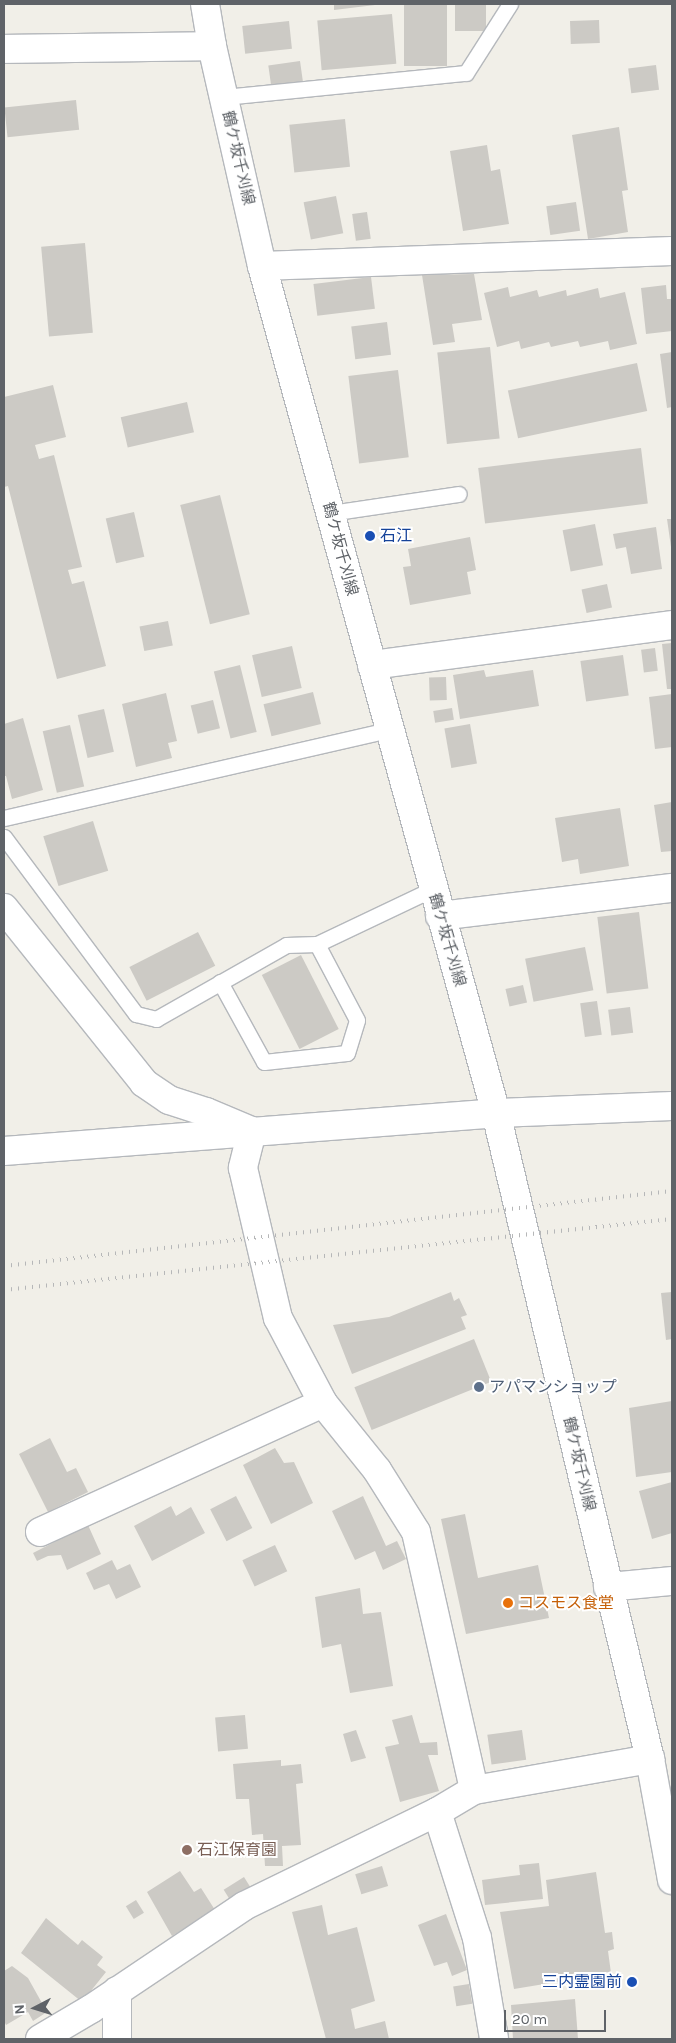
<!DOCTYPE html>
<meta charset="utf-8">
<style>
body{margin:0}
#map{position:relative;width:676px;height:2043px;overflow:hidden;background:#f1efe8;font-family:Karla,"Noto Sans JP",sans-serif}
div>[style]{position:absolute}
.building>*{inset:0;background:#cccac5;transform-origin:0 0}
.roads{filter:drop-shadow(1px 0 #b5b8bc) drop-shadow(-1px 0 #b5b8bc) drop-shadow(0 1px #b5b8bc) drop-shadow(0 -1px #b5b8bc)}
.lane>*{height:15px;margin:-7.5px;padding:0 7.5px;transform-origin:7.5px;border-radius:7.5px;background:#fff}
.street>*{height:28px;margin:-14px;padding:0 14px;transform-origin:14px;border-radius:14px;background:#fff}
.secondary>*{height:28px;margin:-14px;padding:0 14px;transform-origin:14px;border-radius:14px;background:#fff}
.rail>*{height:4px;margin-top:-2px;transform-origin:0;background:repeating-linear-gradient(90deg,#b6b7b8 0 1px,transparent 0 7px)}
.dots>*{width:14px;height:14px;translate:-50% -50%;box-sizing:border-box;border:2px solid #fff;border-radius:50%}
span{translate:-50% -50%;white-space:nowrap;text-align:center;line-height:1.15;-webkit-text-stroke:4px #fff;paint-order:stroke}
.street-label{font-size:16px;color:#5f6368}
.transit-label{font-size:16px;color:#164399}
.left{translate:0 -50%;text-align:left}
.right{translate:-100% -50%;text-align:right}
.service-label{font-size:16px;color:#4e5e75}
.food-label{font-size:16px;color:#c56008}
.education-label{font-size:16px;color:#785e54}
.frame{position:absolute;inset:0;border:5px solid #5f6368;pointer-events:none}
.north{position:absolute;left:10px;top:1983px;width:50px;height:50px;-webkit-text-stroke:4px #fff;paint-order:stroke;rotate:265deg;font-size:14px;font-weight:700;line-height:20px;text-align:center;color:#5f6368}
.north::after{content:'';display:block;margin:auto;width:18px;height:22px;background:#5f6368;clip-path:polygon(50% 0,100% 100%,50% 72%,0 100%)}
.scale{position:absolute;left:504px;top:2010px;width:102px;height:22px;box-sizing:border-box;border:2px solid #5f6368;border-top:0;padding-left:6px;font-size:15px;line-height:18px;white-space:nowrap;color:#5f6368;-webkit-text-stroke:4px #fff;paint-order:stroke}
</style>
<div id="map">
<div class="building">
<div style="clip-path:polygon(334px 4px,374px 4px,375px 5px,334px 10px)"></div>
<div style="left:404px;top:4px;width:43px;height:62px"></div>
<div style="left:455px;top:4px;width:31px;height:27px"></div>
<div style="left:392px;top:14px;width:50px;height:75px;rotate:85deg"></div>
<div style="left:599px;top:20px;width:23px;height:29px;rotate:88deg"></div>
<div style="left:289px;top:21px;width:28px;height:47px;rotate:84deg"></div>
<div style="left:300px;top:61px;width:21px;height:32px;rotate:82deg"></div>
<div style="left:656px;top:65px;width:25px;height:28px;rotate:83deg"></div>
<div style="left:76px;top:100px;width:30px;height:72px;rotate:84deg"></div>
<div style="left:345px;top:119px;width:48px;height:56px;rotate:84deg"></div>
<div style="clip-path:polygon(619px 127px,628px 190px,622px 191px,628px 232px,588px 239px,572px 135px)"></div>
<div style="clip-path:polygon(487px 145px,491px 171px,500px 169px,509px 224px,463px 231px,450px 151px)"></div>
<div style="left:336px;top:196px;width:38px;height:33px;rotate:79deg"></div>
<div style="left:576px;top:202px;width:29px;height:30px;rotate:82deg"></div>
<div style="left:367px;top:212px;width:27px;height:15px;rotate:82deg"></div>
<div style="left:85px;top:243px;width:90px;height:44px;rotate:85deg"></div>
<div style="clip-path:polygon(474px 274px,482px 320px,452px 324px,455px 342px,433px 345px,422px 275px)"></div>
<div style="left:371px;top:277px;width:32px;height:58px;rotate:83deg"></div>
<div style="clip-path:polygon(666px 285px,667px 299px,672px 299px,672px 331px,646px 334px,641px 288px)"></div>
<div style="clip-path:polygon(508px 287px,510px 297px,537px 290px,539px 297px,566px 290px,567px 296px,598px 288px,600px 298px,625px 292px,637px 344px,610px 350px,608px 341px,580px 347px,578px 341px,551px 347px,549px 342px,521px 349px,519px 341px,497px 347px,484px 293px)"></div>
<div style="left:387px;top:322px;width:33px;height:36px;rotate:83deg"></div>
<div style="left:490px;top:347px;width:92px;height:53px;rotate:84deg"></div>
<div style="clip-path:polygon(672px 352px,672px 407px,667px 408px,660px 354px)"></div>
<div style="left:637px;top:363px;width:49px;height:132px;rotate:78deg"></div>
<div style="left:398px;top:370px;width:88px;height:50px;rotate:83deg"></div>
<div style="clip-path:polygon(53px 385px,66px 437px,35px 445px,39px 459px,54px 455px,82px 567px,68px 570px,72px 584px,84px 581px,106px 666px,57px 679px,8px 486px,4px 487px,4px 397px)"></div>
<div style="left:187px;top:402px;width:31px;height:68px;rotate:77deg"></div>
<div style="left:641px;top:448px;width:56px;height:164px;rotate:83deg"></div>
<div style="left:220px;top:495px;width:123px;height:41px;rotate:76deg"></div>
<div style="left:134px;top:512px;width:46px;height:29px;rotate:77deg"></div>
<div style="clip-path:polygon(667px 519px,672px 519px,672px 546px,671px 547px)"></div>
<div style="left:595px;top:524px;width:42px;height:33px;rotate:79deg"></div>
<div style="clip-path:polygon(656px 527px,662px 569px,631px 574px,626px 547px,616px 549px,613px 534px)"></div>
<div style="clip-path:polygon(470px 537px,476px 570px,467px 572px,471px 594px,410px 605px,403px 567px,411px 566px,408px 549px)"></div>
<div style="left:607px;top:584px;width:24px;height:26px;rotate:78deg"></div>
<div style="left:168px;top:621px;width:25px;height:29px;rotate:79deg"></div>
<div style="clip-path:polygon(672px 643px,672px 689px,667px 689px,662px 644px)"></div>
<div style="left:292px;top:646px;width:43px;height:41px;rotate:77deg"></div>
<div style="left:655px;top:648px;width:23px;height:14px;rotate:83deg"></div>
<div style="left:623px;top:655px;width:41px;height:43px;rotate:82deg"></div>
<div style="left:240px;top:665px;width:69px;height:27px;rotate:76deg"></div>
<div style="clip-path:polygon(484px 670px,486px 677px,533px 670px,539px 706px,460px 719px,453px 675px)"></div>
<div style="left:446px;top:677px;width:23px;height:17px;rotate:88deg"></div>
<div style="left:313px;top:692px;width:33px;height:51px;rotate:76deg"></div>
<div style="clip-path:polygon(166px 693px,177px 741px,168px 743px,172px 758px,136px 767px,122px 704px)"></div>
<div style="clip-path:polygon(672px 694px,672px 747px,655px 749px,649px 697px)"></div>
<div style="left:213px;top:700px;width:29px;height:23px;rotate:76deg"></div>
<div style="left:452px;top:708px;width:12px;height:19px;rotate:81deg"></div>
<div style="left:104px;top:709px;width:44px;height:27px;rotate:77deg"></div>
<div style="clip-path:polygon(23px 718px,43px 790px,12px 799px,6px 776px,4px 776px,4px 724px)"></div>
<div style="left:470px;top:724px;width:40px;height:26px;rotate:80deg"></div>
<div style="left:70px;top:725px;width:63px;height:28px;rotate:77deg"></div>
<div style="clip-path:polygon(672px 802px,672px 851px,661px 852px,654px 805px)"></div>
<div style="clip-path:polygon(620px 808px,629px 866px,580px 874px,578px 859px,562px 862px,555px 818px)"></div>
<div style="left:93px;top:821px;width:52px;height:52px;rotate:73deg"></div>
<div style="left:639px;top:912px;width:77px;height:42px;rotate:83deg"></div>
<div style="left:198px;top:932px;width:38px;height:77px;rotate:63deg"></div>
<div style="left:585px;top:947px;width:44px;height:61px;rotate:79deg"></div>
<div style="left:301px;top:955px;width:83px;height:44px;rotate:63deg"></div>
<div style="left:523px;top:985px;width:18px;height:18px;rotate:77deg"></div>
<div style="left:597px;top:1001px;width:34px;height:17px;rotate:82deg"></div>
<div style="left:630px;top:1007px;width:26px;height:22px;rotate:83deg"></div>
<div style="clip-path:polygon(451px 1292px,454px 1301px,459px 1298px,467px 1315px,461px 1317px,466px 1329px,352px 1374px,333px 1325px,389px 1317px)"></div>
<div style="clip-path:polygon(672px 1292px,672px 1339px,666px 1340px,661px 1293px)"></div>
<div style="left:474px;top:1339px;width:46px;height:129px;rotate:68deg"></div>
<div style="clip-path:polygon(672px 1401px,672px 1472px,636px 1477px,629px 1408px)"></div>
<div style="clip-path:polygon(50px 1438px,67px 1472px,76px 1468px,88px 1492px,48px 1512px,19px 1454px)"></div>
<div style="clip-path:polygon(275px 1448px,284px 1463px,294px 1462px,313px 1503px,271px 1524px,243px 1465px)"></div>
<div style="clip-path:polygon(672px 1482px,672px 1533px,652px 1539px,639px 1491px)"></div>
<div style="left:236px;top:1496px;width:36px;height:29px;rotate:63deg"></div>
<div style="clip-path:polygon(363px 1496px,386px 1546px,397px 1541px,406px 1559px,383px 1570px,375px 1551px,355px 1560px,332px 1511px)"></div>
<div style="clip-path:polygon(171px 1506px,176px 1516px,191px 1507px,205px 1533px,152px 1561px,134px 1526px)"></div>
<div style="clip-path:polygon(465px 1514px,478px 1578px,538px 1565px,549px 1618px,466px 1634px,441px 1519px)"></div>
<div style="clip-path:polygon(88px 1525px,101px 1554px,67px 1570px,61px 1555px,48px 1556px,37px 1561px,33px 1553px)"></div>
<div style="left:275px;top:1545px;width:29px;height:36px;rotate:65deg"></div>
<div style="clip-path:polygon(112px 1560px,117px 1570px,130px 1564px,141px 1587px,116px 1599px,109px 1584px,94px 1590px,86px 1573px)"></div>
<div style="clip-path:polygon(360px 1588px,363px 1614px,381px 1612px,393px 1686px,350px 1693px,341px 1644px,322px 1648px,315px 1597px)"></div>
<div style="left:245px;top:1715px;width:34px;height:30px;rotate:85deg"></div>
<div style="clip-path:polygon(412px 1715px,420px 1743px,437px 1742px,438px 1755px,428px 1755px,439px 1791px,400px 1802px,385px 1747px,399px 1744px,392px 1720px)"></div>
<div style="clip-path:polygon(356px 1730px,366px 1758px,351px 1762px,343px 1734px)"></div>
<div style="left:522px;top:1730px;width:30px;height:35px;rotate:82deg"></div>
<div style="clip-path:polygon(281px 1760px,281px 1766px,301px 1764px,303px 1783px,296px 1784px,301px 1845px,282px 1846px,283px 1866px,265px 1866px,263px 1834px,252px 1835px,249px 1799px,236px 1799px,233px 1764px)"></div>
<div style="clip-path:polygon(539px 1863px,543px 1899px,485px 1905px,482px 1880px,520px 1875px,519px 1865px)"></div>
<div style="left:382px;top:1866px;width:21px;height:28px;rotate:73deg"></div>
<div style="clip-path:polygon(180px 1871px,194px 1892px,201px 1888px,215px 1910px,172px 1936px,147px 1892px)"></div>
<div style="clip-path:polygon(596px 1872px,605px 1933px,612px 1932px,614px 1949px,608px 1951px,611px 1973px,514px 1989px,500px 1912px,549px 1906px,546px 1880px)"></div>
<div style="left:244px;top:1877px;width:15px;height:24px;rotate:58deg"></div>
<div style="left:136px;top:1900px;width:15px;height:12px;rotate:58deg"></div>
<div style="clip-path:polygon(322px 1905px,328px 1935px,357px 1927px,375px 2001px,351px 2009px,355px 2029px,385px 2021px,389px 2039px,326px 2039px,292px 1912px)"></div>
<div style="clip-path:polygon(446px 1914px,467px 1970px,452px 1976px,447px 1962px,434px 1966px,418px 1925px)"></div>
<div style="clip-path:polygon(46px 1918px,78px 1945px,82px 1940px,103px 1957px,97px 1965px,106px 1972px,82px 2002px,21px 1953px)"></div>
<div style="clip-path:polygon(12px 1966px,28px 1978px,47px 2012px,33px 2021px,28px 2012px,6px 2025px,4px 2021px,4px 1971px)"></div>
<div style="left:469px;top:1984px;width:20px;height:16px;rotate:81deg"></div>
<div style="clip-path:polygon(575px 1999px,578px 2039px,513px 2039px,511px 2005px)"></div>
</div>
<div class="roads">
<div class="lane">
<div style="left:224px;top:97px;width:243px;rotate:-5.7deg"></div>
<div style="left:466px;top:73px;width:82px;rotate:-57.5deg"></div>
<div style="left:330px;top:513px;width:130px;rotate:-8.4deg"></div>
<div style="left:4px;top:818px;width:395px;rotate:-12.9deg"></div>
<div style="left:4px;top:837px;width:221px;rotate:53.3deg"></div>
<div style="left:136px;top:1014px;width:21px;rotate:14deg"></div>
<div style="left:156px;top:1019px;width:150px;rotate:-29.6deg"></div>
<div style="left:286px;top:945px;width:31px;rotate:-2deg"></div>
<div style="left:317px;top:944px;width:128px;rotate:-25.4deg"></div>
<div style="left:220px;top:982px;width:91px;rotate:61.2deg"></div>
<div style="left:264px;top:1062px;width:83px;rotate:-6.2deg"></div>
<div style="left:347px;top:1053px;width:34px;rotate:-73deg"></div>
<div style="left:357px;top:1020px;width:86px;rotate:-117.8deg"></div>
</div>
<div class="street">
<div style="left:262px;top:266px;width:410px;rotate:-2.1deg"></div>
<div style="left:372px;top:665px;width:303px;rotate:-7.6deg"></div>
<div style="left:4px;top:908px;width:224px;rotate:51.3deg"></div>
<div style="left:144px;top:1083px;width:30px;rotate:34deg"></div>
<div style="left:169px;top:1100px;width:39px;rotate:18deg"></div>
<div style="left:206px;top:1112px;width:47px;rotate:22.7deg"></div>
<div style="left:440px;top:916px;width:234px;rotate:-6.9deg"></div>
<div style="left:252px;top:1131px;width:38px;rotate:104deg"></div>
<div style="left:243px;top:1168px;width:154px;rotate:76.9deg"></div>
<div style="left:278px;top:1318px;width:96px;rotate:62.1deg"></div>
<div style="left:323px;top:1403px;width:86px;rotate:51.1deg"></div>
<div style="left:377px;top:1470px;width:73px;rotate:57.8deg"></div>
<div style="left:416px;top:1532px;width:264px;rotate:77.3deg"></div>
<div style="left:4px;top:1151px;width:493px;rotate:-4.4deg"></div>
<div style="left:496px;top:1113px;width:176px;rotate:-2.3deg"></div>
<div style="left:40px;top:1532px;width:311px;rotate:-24.5deg"></div>
<div style="left:608px;top:1587px;width:64px;rotate:-5.4deg"></div>
<div style="left:437px;top:1812px;width:132px;rotate:72.4deg"></div>
<div style="left:477px;top:1938px;width:102px;rotate:80.4deg"></div>
<div style="left:117px;top:1991px;width:48px;rotate:90deg"></div>
<div style="left:40px;top:2039px;width:59px;rotate:-30.5deg"></div>
<div style="left:91px;top:2009px;width:184px;rotate:-33.9deg"></div>
<div style="left:244px;top:1906px;width:215px;rotate:-26deg"></div>
<div style="left:437px;top:1812px;width:43px;rotate:-30.7deg"></div>
<div style="left:474px;top:1790px;width:179px;rotate:-10deg"></div>
</div>
<div class="secondary">
<div style="left:205px;top:4px;width:43px;rotate:80.5deg"></div>
<div style="left:212px;top:46px;width:226px;rotate:77.2deg"></div>
<div style="left:262px;top:266px;width:879px;rotate:74.56deg"></div>
<div style="left:496px;top:1113px;width:664px;rotate:76.59deg"></div>
<div style="left:650px;top:1759px;width:123px;rotate:79.7deg"></div>
<div style="left:4px;top:49px;width:208px;rotate:-0.8deg"></div>
</div>
</div>
<div class="rail">
<div style="left:4px;top:1266px;width:672px;rotate:-6.41deg"></div>
<div style="left:4px;top:1290px;width:672px;rotate:-6.07deg"></div>
</div>
<div class="dots">
<div style="left:370px;top:536px;background:#1a4fb4"></div>
<div style="left:479px;top:1387px;background:#5c6f8a"></div>
<div style="left:508px;top:1603px;background:#e8710a"></div>
<div style="left:187px;top:1850px;background:#8d6e63"></div>
<div style="left:632px;top:1982px;background:#1a4fb4"></div>
</div>
<div class="street-label">
<span style="left:238px;top:158px;rotate:77deg">鶴ケ坂千刈線</span>
<span style="left:340px;top:549px;rotate:75deg">鶴ケ坂千刈線</span>
<span style="left:447px;top:940px;rotate:74deg">鶴ケ坂千刈線</span>
<span style="left:579px;top:1464px;rotate:77deg">鶴ケ坂千刈線</span>
</div>
<div class="transit-label">
<span class="left" style="left:380px;top:536px">石江</span>
<span class="right" style="left:622px;top:1982px">三内霊園前</span>
</div>
<div class="service-label">
<span class="left" style="left:489px;top:1387px">アパマンショップ</span>
</div>
<div class="food-label">
<span class="left" style="left:518px;top:1603px">コスモス食堂</span>
</div>
<div class="education-label">
<span class="left" style="left:197px;top:1850px">石江保育園</span>
</div>
<div class="frame"></div>
<div class="north">N</div>
<div class="scale">20 m</div>
</div>
